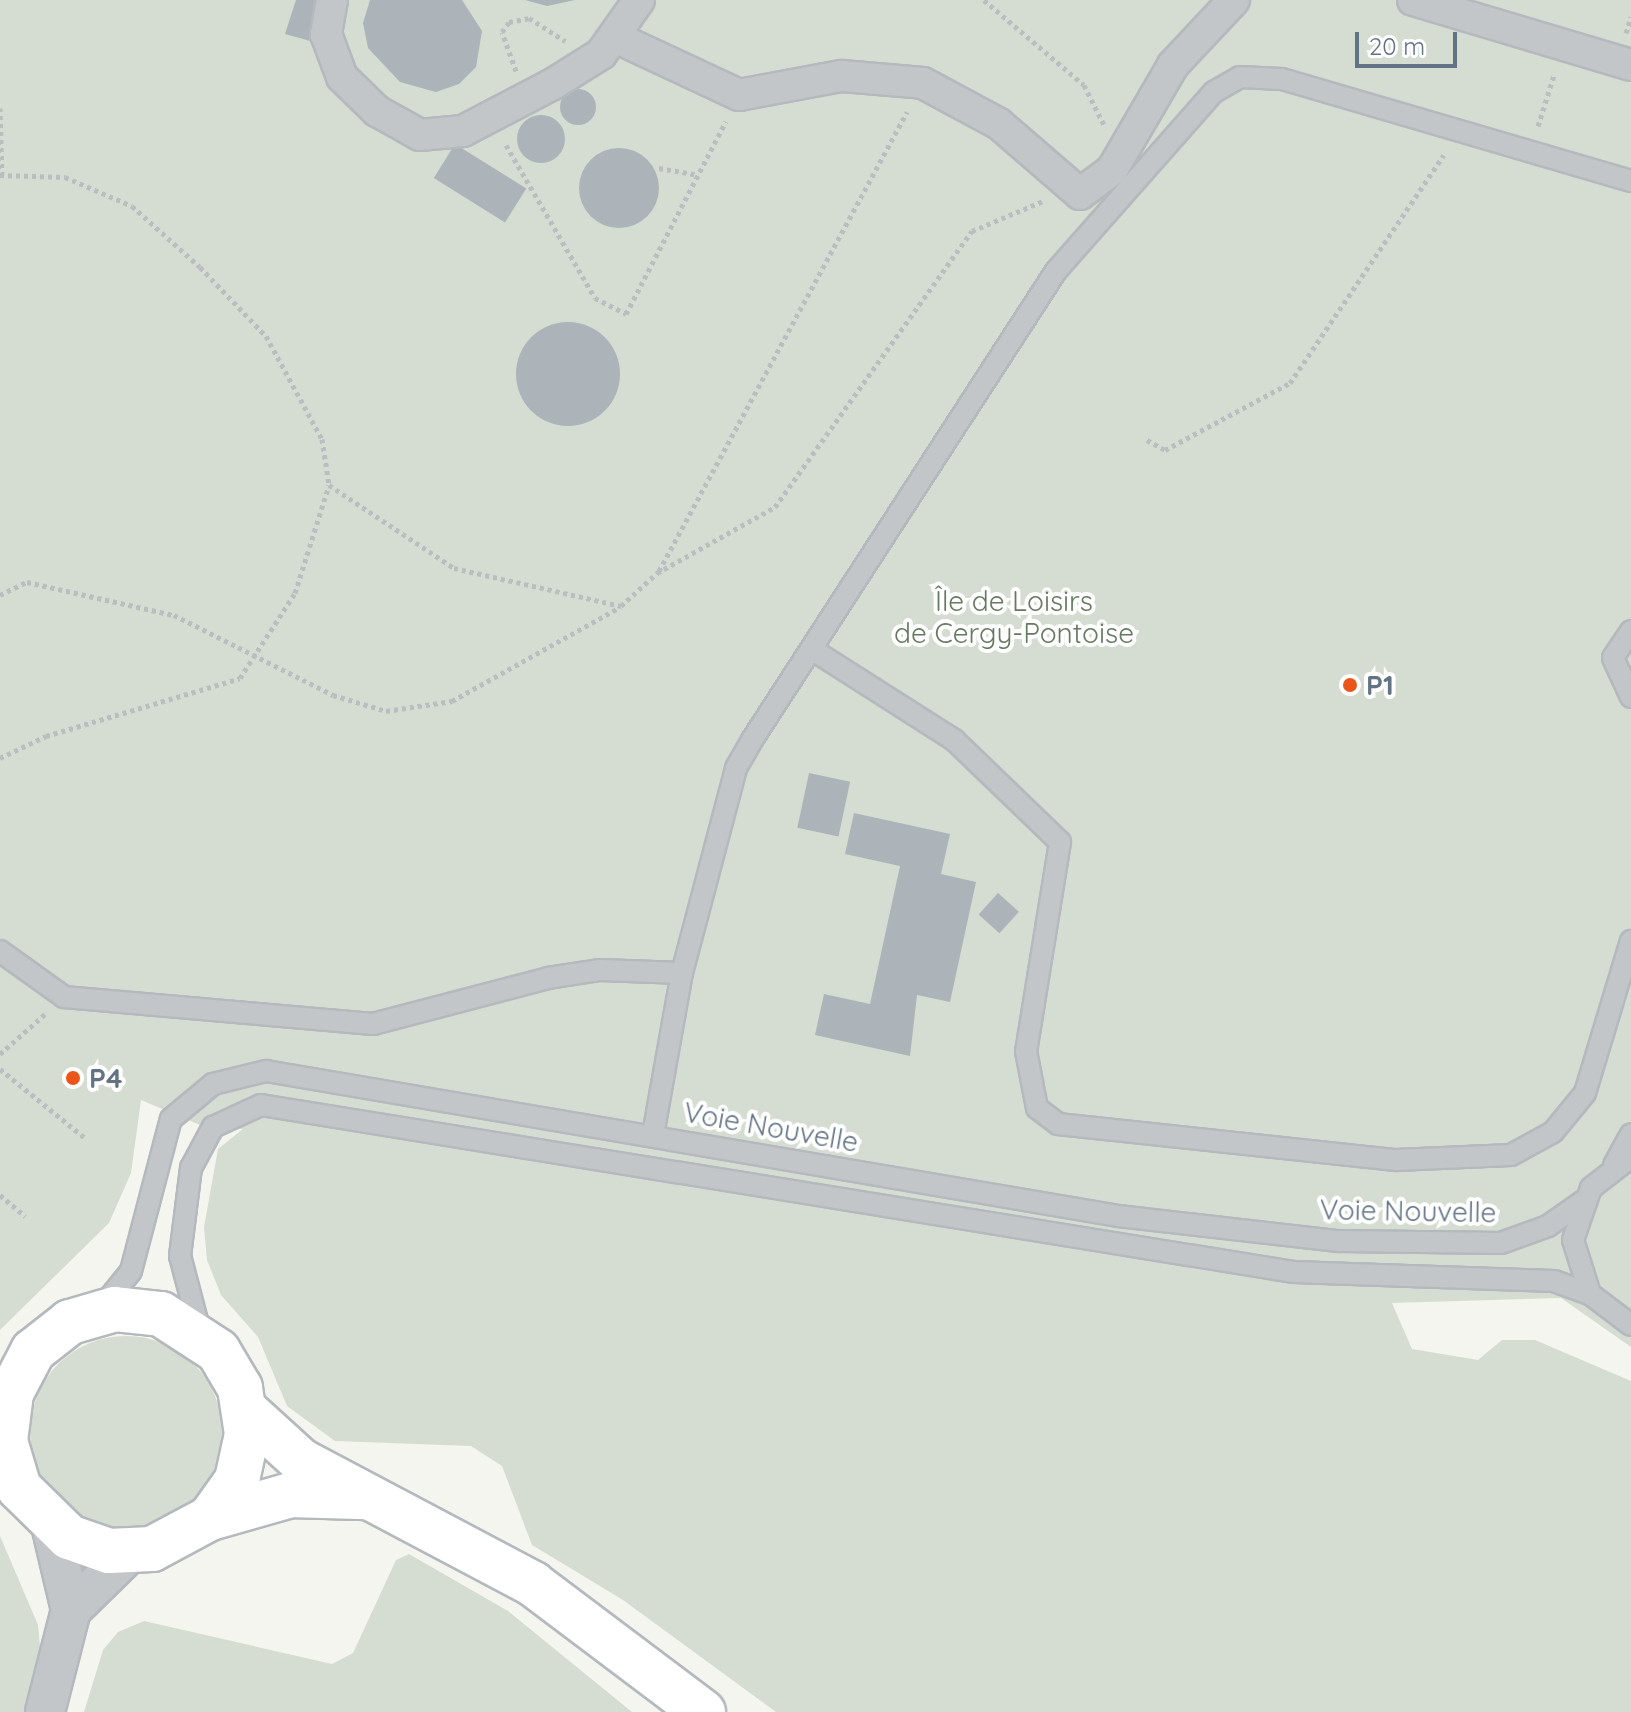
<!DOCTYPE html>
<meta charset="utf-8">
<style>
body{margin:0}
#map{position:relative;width:1631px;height:1712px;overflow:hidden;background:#f5f5f0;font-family:Quicksand,sans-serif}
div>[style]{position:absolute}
.green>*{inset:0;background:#d5dcd1}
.round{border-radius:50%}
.building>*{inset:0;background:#acb3b9;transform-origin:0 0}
.path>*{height:5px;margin-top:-2.5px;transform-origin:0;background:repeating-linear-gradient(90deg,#bbbec0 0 4px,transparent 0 8px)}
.roads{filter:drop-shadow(2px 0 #b4b9be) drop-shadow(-2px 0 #b4b9be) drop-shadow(0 2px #b4b9be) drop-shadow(0 -2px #b4b9be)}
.service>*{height:20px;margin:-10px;padding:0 10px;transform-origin:10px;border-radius:10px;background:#c2c6c9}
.pedestrian>*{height:30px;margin:-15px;padding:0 15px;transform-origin:15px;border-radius:15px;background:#c2c6c9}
.minor>*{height:38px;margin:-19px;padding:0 19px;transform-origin:19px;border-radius:19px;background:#c2c6c9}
.secondary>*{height:44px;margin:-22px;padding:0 22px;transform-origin:22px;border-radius:22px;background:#fff}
.dots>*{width:22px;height:22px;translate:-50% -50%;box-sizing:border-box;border:4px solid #fff;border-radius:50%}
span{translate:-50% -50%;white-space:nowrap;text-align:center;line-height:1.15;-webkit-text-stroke:8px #fff;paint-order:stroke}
.park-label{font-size:28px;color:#657a61}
.poi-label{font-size:28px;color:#627383;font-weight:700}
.left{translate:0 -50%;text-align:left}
.street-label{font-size:28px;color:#627383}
.scale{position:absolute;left:1355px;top:32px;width:102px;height:36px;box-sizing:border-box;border:4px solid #627383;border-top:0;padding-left:10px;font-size:24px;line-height:28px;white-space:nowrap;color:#627383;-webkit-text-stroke:6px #fff;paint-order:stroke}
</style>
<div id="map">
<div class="green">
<div style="clip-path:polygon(0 0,1631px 0,1631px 1347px,1561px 1298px,1392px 1303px,1412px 1349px,1478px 1360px,1502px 1340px,1535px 1340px,1631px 1381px,1631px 1712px,776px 1712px,623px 1600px,532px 1545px,502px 1466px,471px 1446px,335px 1441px,287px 1406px,258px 1337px,221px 1295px,207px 1260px,204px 1227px,218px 1149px,243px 1129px,207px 1128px,141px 1100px,131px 1173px,109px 1223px,0 1330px)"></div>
<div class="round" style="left:30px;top:1336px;width:192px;height:192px"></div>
<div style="clip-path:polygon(0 1536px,38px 1625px,41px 1657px,28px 1712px,0 1712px)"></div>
<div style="clip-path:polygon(409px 1554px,508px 1611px,632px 1712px,84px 1712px,103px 1650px,118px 1632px,144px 1621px,332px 1664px,353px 1653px,396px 1560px)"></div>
</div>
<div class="building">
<div style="clip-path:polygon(296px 0,322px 0,314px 42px,285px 34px)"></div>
<div style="clip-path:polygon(370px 0,462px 0,482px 31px,476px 67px,459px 84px,436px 92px,400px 82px,368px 48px,363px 23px)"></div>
<div style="clip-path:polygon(525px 0,575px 0,547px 6px)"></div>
<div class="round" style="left:560px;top:89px;width:36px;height:36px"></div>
<div class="round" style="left:517px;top:115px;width:48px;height:48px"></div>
<div style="left:455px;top:144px;width:84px;height:40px;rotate:32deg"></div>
<div class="round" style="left:579px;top:148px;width:80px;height:80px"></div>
<div class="round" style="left:516px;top:322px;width:104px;height:104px"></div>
<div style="left:809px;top:773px;width:42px;height:56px;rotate:12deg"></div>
<div style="clip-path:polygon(854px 813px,950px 834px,941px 874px,976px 882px,950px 1002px,917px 995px,910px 1056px,815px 1035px,824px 994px,870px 1004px,900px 866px,845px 854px)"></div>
<div style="left:998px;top:893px;width:28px;height:29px;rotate:42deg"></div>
</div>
<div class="path">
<div style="left:984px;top:0;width:131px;rotate:40.4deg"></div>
<div style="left:1084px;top:85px;width:45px;rotate:63.4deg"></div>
<div style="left:1626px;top:33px;width:17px;rotate:-73deg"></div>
<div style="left:516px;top:71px;width:41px;rotate:-109.7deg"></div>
<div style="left:502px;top:32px;width:12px;rotate:-55deg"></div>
<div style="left:509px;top:22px;width:20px;rotate:-11deg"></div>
<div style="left:529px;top:18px;width:43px;rotate:32.6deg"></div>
<div style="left:0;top:108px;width:66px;rotate:88.3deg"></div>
<div style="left:1538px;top:126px;width:53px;rotate:-72.6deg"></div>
<div style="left:506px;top:145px;width:177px;rotate:59.8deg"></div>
<div style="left:595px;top:298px;width:35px;rotate:27deg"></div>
<div style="left:626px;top:314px;width:217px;rotate:-62.6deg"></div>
<div style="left:659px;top:168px;width:39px;rotate:10deg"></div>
<div style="left:0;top:175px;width:65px;rotate:1.8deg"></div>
<div style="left:65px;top:177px;width:73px;rotate:23.4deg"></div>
<div style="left:132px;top:206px;width:91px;rotate:41.9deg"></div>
<div style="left:200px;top:267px;width:95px;rotate:46.3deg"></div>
<div style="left:266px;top:336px;width:117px;rotate:61.5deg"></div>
<div style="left:322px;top:439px;width:47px;rotate:81.3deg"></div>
<div style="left:329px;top:485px;width:150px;rotate:33.6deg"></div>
<div style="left:454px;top:568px;width:171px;rotate:12.8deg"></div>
<div style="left:621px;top:606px;width:49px;rotate:-42.5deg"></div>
<div style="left:657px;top:573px;width:135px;rotate:-29.2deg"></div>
<div style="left:775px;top:507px;width:339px;rotate:-54.5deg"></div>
<div style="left:972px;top:231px;width:77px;rotate:-22.9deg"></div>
<div style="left:1147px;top:440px;width:21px;rotate:29deg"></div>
<div style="left:1165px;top:450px;width:142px;rotate:-28.2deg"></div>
<div style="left:1290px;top:383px;width:275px;rotate:-56deg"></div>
<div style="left:659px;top:571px;width:522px;rotate:-61.62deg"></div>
<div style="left:0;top:595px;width:30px;rotate:-26deg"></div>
<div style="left:27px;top:582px;width:151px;rotate:12.7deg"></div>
<div style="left:174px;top:615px;width:178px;rotate:26.7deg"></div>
<div style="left:333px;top:695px;width:55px;rotate:16.8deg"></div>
<div style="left:386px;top:711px;width:67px;rotate:-8.6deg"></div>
<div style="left:452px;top:701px;width:193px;rotate:-29.2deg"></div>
<div style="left:0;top:758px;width:51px;rotate:-25.6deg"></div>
<div style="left:46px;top:736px;width:202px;rotate:-16.6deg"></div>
<div style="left:240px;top:678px;width:101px;rotate:-57.1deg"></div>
<div style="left:295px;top:593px;width:113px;rotate:-72.5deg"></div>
<div style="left:0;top:1054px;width:60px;rotate:-41.6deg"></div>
<div style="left:0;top:1069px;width:108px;rotate:39deg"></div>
<div style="left:0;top:1195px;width:33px;rotate:40deg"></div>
</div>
<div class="roads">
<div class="service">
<div style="left:1631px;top:631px;width:32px;rotate:124deg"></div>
<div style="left:1613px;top:658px;width:43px;rotate:65.2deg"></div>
<div style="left:816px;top:652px;width:164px;rotate:32.5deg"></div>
<div style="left:954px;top:740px;width:147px;rotate:43.9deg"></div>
<div style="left:1060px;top:842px;width:212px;rotate:99.2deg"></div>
<div style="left:1026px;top:1051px;width:58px;rotate:79.1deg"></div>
<div style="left:1037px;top:1108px;width:26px;rotate:37deg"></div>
<div style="left:1058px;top:1124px;width:340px;rotate:6.1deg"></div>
<div style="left:1396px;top:1160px;width:115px;rotate:-2.5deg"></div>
<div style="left:1511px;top:1155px;width:48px;rotate:-28.7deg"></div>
<div style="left:1553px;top:1132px;width:50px;rotate:-50.6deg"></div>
<div style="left:1585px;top:1093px;width:159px;rotate:-73.2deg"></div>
<div style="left:0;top:951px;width:79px;rotate:35.7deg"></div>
<div style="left:64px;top:997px;width:310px;rotate:5deg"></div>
<div style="left:373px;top:1024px;width:181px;rotate:-14.7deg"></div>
<div style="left:548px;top:978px;width:53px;rotate:-8.7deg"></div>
<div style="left:600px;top:970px;width:82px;rotate:2.1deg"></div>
<div style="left:653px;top:1135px;width:165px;rotate:-79.9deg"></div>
<div style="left:682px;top:973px;width:212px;rotate:-75.2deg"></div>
<div style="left:736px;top:768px;width:32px;rotate:-60deg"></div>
<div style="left:752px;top:740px;width:559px;rotate:-57.05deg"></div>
<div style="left:1056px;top:271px;width:239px;rotate:-48.6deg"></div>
<div style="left:1214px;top:92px;width:30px;rotate:-30deg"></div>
<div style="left:1240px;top:77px;width:42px;rotate:2.7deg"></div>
<div style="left:1282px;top:79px;width:364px;rotate:16.3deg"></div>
<div style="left:1631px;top:1157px;width:51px;rotate:142.2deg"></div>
<div style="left:1591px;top:1188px;width:55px;rotate:109.1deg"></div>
<div style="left:1573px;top:1240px;width:57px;rotate:72.5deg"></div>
<div style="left:1590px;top:1294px;width:51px;rotate:37.1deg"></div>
<div style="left:1614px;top:1165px;width:35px;rotate:-61deg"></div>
<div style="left:102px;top:1307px;width:46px;rotate:-51.1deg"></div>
<div style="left:131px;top:1271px;width:157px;rotate:-75.3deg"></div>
<div style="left:171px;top:1119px;width:55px;rotate:-39.8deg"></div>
<div style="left:213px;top:1084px;width:55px;rotate:-13.8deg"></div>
<div style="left:266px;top:1071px;width:864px;rotate:9.66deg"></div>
<div style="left:1118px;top:1216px;width:222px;rotate:6.5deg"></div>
<div style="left:1339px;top:1241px;width:162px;rotate:0.7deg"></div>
<div style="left:1501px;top:1243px;width:50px;rotate:-19.9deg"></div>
<div style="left:1548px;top:1226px;width:42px;rotate:-35.2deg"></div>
<div style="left:200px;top:1332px;width:79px;rotate:-104.7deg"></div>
<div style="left:180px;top:1256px;width:89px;rotate:-82.9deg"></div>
<div style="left:191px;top:1168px;width:47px;rotate:-61.8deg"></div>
<div style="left:213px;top:1127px;width:53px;rotate:-24.6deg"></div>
<div style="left:261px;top:1105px;width:1045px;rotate:9.19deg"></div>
<div style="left:1293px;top:1272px;width:261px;rotate:2deg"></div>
<div style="left:1554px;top:1281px;width:38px;rotate:20deg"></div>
</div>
<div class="pedestrian">
<div style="left:332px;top:0;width:35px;rotate:100deg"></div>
<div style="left:326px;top:34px;width:46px;rotate:69.6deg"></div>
<div style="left:342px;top:77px;width:49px;rotate:44.2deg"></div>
<div style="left:377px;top:111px;width:49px;rotate:29.2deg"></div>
<div style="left:420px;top:135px;width:43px;rotate:-5.3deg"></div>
<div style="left:463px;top:131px;width:102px;rotate:-27.6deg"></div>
<div style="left:553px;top:84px;width:57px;rotate:-32deg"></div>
<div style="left:601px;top:54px;width:66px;rotate:-54.9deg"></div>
<div style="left:1413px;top:0;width:227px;rotate:16.6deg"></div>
<div style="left:617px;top:38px;width:135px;rotate:25deg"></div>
<div style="left:739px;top:95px;width:105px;rotate:-10.5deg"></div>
<div style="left:842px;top:76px;width:81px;rotate:4.9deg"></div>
<div style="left:923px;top:83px;width:86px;rotate:28.3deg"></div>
<div style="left:999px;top:124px;width:107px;rotate:40.8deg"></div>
<div style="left:1080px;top:194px;width:40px;rotate:-37deg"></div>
<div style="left:1112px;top:170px;width:121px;rotate:-59.8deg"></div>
<div style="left:1173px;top:65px;width:89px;rotate:-46.8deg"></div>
</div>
<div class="minor">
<div style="left:71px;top:1610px;width:83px;rotate:-44.5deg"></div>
<div style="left:45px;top:1712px;width:105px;rotate:-75.7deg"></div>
<div style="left:71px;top:1610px;width:87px;rotate:-103.2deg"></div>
</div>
<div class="secondary">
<div style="left:245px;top:1410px;width:76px;rotate:42.3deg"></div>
<div style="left:301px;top:1461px;width:263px;rotate:27.9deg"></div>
<div style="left:533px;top:1584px;width:213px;rotate:37deg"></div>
<div style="left:210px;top:1518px;width:47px;rotate:-54.6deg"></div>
<div style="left:237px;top:1480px;width:47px;rotate:-77.7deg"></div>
<div style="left:247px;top:1434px;width:47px;rotate:-98.7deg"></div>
<div style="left:240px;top:1388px;width:43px;rotate:-120.7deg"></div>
<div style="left:218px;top:1351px;width:68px;rotate:-147deg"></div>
<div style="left:161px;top:1314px;width:46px;rotate:-173.8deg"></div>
<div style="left:115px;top:1309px;width:47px;rotate:163.9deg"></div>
<div style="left:70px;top:1322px;width:47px;rotate:141.9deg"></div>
<div style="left:33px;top:1351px;width:47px;rotate:117.6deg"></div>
<div style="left:11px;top:1393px;width:48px;rotate:97.1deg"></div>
<div style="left:5px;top:1441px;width:49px;rotate:73.4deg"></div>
<div style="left:19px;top:1488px;width:70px;rotate:44.4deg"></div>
<div style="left:69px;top:1537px;width:42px;rotate:19.3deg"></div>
<div style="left:109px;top:1551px;width:43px;rotate:-2.7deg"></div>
<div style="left:152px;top:1549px;width:66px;rotate:-28.1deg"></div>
<div style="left:210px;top:1518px;width:84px;rotate:-15.9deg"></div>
<div style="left:291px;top:1495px;width:73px;rotate:1.6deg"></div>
</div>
</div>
<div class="dots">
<div style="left:1350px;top:685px;background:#ec5519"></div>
<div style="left:73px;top:1078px;background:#ec5519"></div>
</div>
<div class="park-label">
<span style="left:1014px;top:617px">Île de Loisirs<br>de Cergy-Pontoise</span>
</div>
<div class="poi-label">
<span class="left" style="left:1366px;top:685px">P1</span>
<span class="left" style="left:89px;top:1078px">P4</span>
</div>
<div class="street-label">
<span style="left:771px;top:1127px;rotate:10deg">Voie Nouvelle</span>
<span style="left:1408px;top:1211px;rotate:1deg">Voie Nouvelle</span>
</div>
<div class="scale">20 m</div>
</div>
